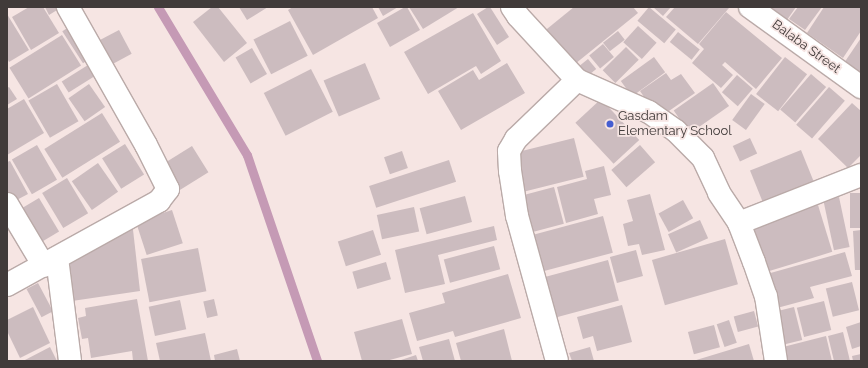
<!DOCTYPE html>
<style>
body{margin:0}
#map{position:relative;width:868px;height:368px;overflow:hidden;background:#f6e5e3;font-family:Raleway,sans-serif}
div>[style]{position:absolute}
.stream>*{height:9px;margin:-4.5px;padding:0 4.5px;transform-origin:4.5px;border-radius:4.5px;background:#c59ab5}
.building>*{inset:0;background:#ccbcbf;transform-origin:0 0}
.roads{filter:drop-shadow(1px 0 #baaaa8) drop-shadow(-1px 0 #baaaa8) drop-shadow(0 1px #baaaa8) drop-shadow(0 -1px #baaaa8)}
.minor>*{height:22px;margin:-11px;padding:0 11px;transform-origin:11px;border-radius:11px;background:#fff}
.dots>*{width:11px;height:11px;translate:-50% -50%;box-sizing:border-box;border:2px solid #f6e5e3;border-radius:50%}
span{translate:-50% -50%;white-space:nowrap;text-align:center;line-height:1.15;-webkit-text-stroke:3.5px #f6e5e3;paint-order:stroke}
.street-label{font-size:13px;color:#413b3a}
.poi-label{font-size:13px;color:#413b3a}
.left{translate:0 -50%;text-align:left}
.frame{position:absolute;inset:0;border:8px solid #413b3a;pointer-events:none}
</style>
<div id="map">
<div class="stream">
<div style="left:158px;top:7px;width:173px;rotate:59deg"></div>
<div style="left:247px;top:155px;width:218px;rotate:71.2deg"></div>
</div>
<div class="building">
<div style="clip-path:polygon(29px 7px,43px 7px,59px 33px,31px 50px,12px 17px)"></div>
<div style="clip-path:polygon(45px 7px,62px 7px,49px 15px)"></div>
<div style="clip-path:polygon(212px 7px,218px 7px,247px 43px,224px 62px,193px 22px)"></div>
<div style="clip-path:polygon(239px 7px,268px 7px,247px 20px)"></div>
<div style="clip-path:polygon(293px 7px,372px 7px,378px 18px,313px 55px,288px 10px)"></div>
<div style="clip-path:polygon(378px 7px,398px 7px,383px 16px)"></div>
<div style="clip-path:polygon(405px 7px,407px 7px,420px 30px,390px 47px,377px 23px)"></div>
<div style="clip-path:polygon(409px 7px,459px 7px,423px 29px)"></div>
<div style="clip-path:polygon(488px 7px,490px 7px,509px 37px,497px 45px,477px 14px)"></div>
<div style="clip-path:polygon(574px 7px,633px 7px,638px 13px,570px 68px,542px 33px)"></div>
<div style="left:649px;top:7px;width:35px;height:18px;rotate:40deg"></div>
<div style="clip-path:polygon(653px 7px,671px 7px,663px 16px)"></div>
<div style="clip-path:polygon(675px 7px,728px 7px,729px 8px,698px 44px,666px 17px)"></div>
<div style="clip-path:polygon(773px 7px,796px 7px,787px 20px,771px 10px)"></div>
<div style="clip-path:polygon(798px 7px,822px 7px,805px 30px,789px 19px)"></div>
<div style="clip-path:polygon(824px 7px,861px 7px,861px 31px,843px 58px,807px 33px)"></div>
<div style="clip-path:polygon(726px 12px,782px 58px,756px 89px,725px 62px,722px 65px,733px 75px,721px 88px,692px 63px,704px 49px,699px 44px)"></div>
<div style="clip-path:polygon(473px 13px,501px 61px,481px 74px,476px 66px,428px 94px,404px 52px)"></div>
<div style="clip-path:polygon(7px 14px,29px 50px,9px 62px,7px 58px)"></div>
<div style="left:290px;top:21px;width:39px;height:41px;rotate:63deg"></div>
<div style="left:638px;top:26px;width:25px;height:22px;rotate:42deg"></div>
<div style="left:69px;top:27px;width:38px;height:8px;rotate:57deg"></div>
<div style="left:119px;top:30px;width:27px;height:21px;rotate:62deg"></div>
<div style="left:618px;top:31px;width:11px;height:19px;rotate:52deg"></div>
<div style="left:678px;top:32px;width:28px;height:13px;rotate:39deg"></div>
<div style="left:62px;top:35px;width:36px;height:62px;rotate:58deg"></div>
<div style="clip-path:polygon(861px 38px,861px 74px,844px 63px)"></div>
<div style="left:603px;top:44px;width:17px;height:18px;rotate:50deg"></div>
<div style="left:626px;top:47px;width:18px;height:33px;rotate:45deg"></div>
<div style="left:252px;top:48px;width:30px;height:19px;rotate:60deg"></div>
<div style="left:654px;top:57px;width:19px;height:41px;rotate:54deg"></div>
<div style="left:785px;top:57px;width:28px;height:47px;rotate:38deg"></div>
<div style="left:588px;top:59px;width:13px;height:14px;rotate:51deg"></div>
<div style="left:365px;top:63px;width:39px;height:45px;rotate:67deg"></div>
<div style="clip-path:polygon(507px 63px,525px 93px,461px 130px,438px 91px,473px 70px,479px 80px)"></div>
<div style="left:88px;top:65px;width:13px;height:31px;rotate:58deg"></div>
<div style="left:311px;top:69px;width:48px;height:53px;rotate:63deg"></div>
<div style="clip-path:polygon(666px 73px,671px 80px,681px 74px,695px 93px,666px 113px,660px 105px,653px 110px,640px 91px)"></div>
<div style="left:811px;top:74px;width:20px;height:47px;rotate:41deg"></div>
<div style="left:737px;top:75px;width:21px;height:23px;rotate:41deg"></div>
<div style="left:713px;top:83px;width:28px;height:48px;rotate:55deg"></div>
<div style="left:57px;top:84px;width:43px;height:33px;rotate:60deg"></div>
<div style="left:89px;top:84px;width:28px;height:25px;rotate:55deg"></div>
<div style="clip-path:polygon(9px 87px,17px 99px,7px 105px,7px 88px)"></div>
<div style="left:829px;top:87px;width:21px;height:50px;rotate:41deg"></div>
<div style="left:751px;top:94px;width:17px;height:32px;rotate:36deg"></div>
<div style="clip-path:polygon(24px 99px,44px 133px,7px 155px,7px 109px)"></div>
<div style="left:601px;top:99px;width:56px;height:35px;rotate:47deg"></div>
<div style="clip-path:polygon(852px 103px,861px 111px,861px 155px,848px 168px,818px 139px)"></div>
<div style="left:102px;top:113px;width:34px;height:68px;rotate:58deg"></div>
<div style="left:574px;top:138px;width:40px;height:65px;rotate:76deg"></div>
<div style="left:750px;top:138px;width:17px;height:19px;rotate:65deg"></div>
<div style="left:125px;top:144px;width:36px;height:27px;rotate:58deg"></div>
<div style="left:37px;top:145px;width:40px;height:29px;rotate:60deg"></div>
<div style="left:640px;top:145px;width:23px;height:38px;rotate:49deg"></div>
<div style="left:192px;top:146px;width:31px;height:36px;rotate:58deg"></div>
<div style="left:801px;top:150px;width:35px;height:55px;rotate:68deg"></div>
<div style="left:402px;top:151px;width:18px;height:19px;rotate:71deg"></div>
<div style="left:449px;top:160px;width:23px;height:84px;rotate:72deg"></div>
<div style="clip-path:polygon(10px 161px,28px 194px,11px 203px,7px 196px,7px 162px)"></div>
<div style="left:98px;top:163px;width:35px;height:32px;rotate:55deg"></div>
<div style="clip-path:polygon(604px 166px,611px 195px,594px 199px,598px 214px,566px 223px,557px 187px,587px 179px,585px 171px)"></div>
<div style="left:67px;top:178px;width:41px;height:29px;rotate:59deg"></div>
<div style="left:554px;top:187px;width:38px;height:39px;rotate:75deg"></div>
<div style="left:861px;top:193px;width:35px;height:11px;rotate:90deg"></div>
<div style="clip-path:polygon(650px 194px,665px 250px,642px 255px,639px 244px,628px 246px,623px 224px,633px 221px,627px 200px)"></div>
<div style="left:465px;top:196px;width:27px;height:47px;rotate:75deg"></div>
<div style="left:839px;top:197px;width:51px;height:16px;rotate:78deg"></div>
<div style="left:39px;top:198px;width:39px;height:22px;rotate:59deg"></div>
<div style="left:683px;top:200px;width:21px;height:28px;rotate:61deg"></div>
<div style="left:818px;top:205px;width:49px;height:71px;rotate:73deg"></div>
<div style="left:414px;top:207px;width:25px;height:38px;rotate:78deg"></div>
<div style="left:172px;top:210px;width:35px;height:38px;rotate:72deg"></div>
<div style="left:603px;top:216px;width:38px;height:75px;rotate:75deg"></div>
<div style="left:700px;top:220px;width:20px;height:35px;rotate:66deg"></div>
<div style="clip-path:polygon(132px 221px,140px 291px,72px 301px,62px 261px)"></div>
<div style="clip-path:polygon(494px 226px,497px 240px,438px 255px,445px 284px,405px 293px,395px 250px)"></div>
<div style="left:373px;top:230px;width:26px;height:37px;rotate:72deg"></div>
<div style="clip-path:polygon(861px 230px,861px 270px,855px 270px,853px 231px)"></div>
<div style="left:725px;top:239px;width:47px;height:76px;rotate:74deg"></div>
<div style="left:494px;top:246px;width:24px;height:52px;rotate:75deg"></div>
<div style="left:198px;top:248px;width:44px;height:58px;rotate:79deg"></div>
<div style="left:636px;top:250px;width:27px;height:27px;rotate:75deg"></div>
<div style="clip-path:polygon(845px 252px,852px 276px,810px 287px,814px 298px,777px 308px,767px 274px)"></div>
<div style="left:608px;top:260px;width:42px;height:73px;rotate:75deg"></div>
<div style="left:386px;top:262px;width:18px;height:35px;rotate:74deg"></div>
<div style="clip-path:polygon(508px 274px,521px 318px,455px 337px,453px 331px,417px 341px,409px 313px,445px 303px,442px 293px)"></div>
<div style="left:852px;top:282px;width:29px;height:27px;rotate:76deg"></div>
<div style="left:38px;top:283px;width:32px;height:13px;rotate:62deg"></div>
<div style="clip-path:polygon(137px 299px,148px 361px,133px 361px,132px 351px,91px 358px,88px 338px,82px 339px,78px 318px,86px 316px,85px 308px)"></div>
<div style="left:214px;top:299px;width:17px;height:11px;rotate:77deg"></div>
<div style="left:180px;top:300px;width:30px;height:32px;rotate:78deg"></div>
<div style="left:824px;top:301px;width:30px;height:28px;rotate:76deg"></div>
<div style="clip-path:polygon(622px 305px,632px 342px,597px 351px,593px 336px,583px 339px,577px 317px)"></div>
<div style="clip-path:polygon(33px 307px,50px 343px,20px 358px,7px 331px,7px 320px)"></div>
<div style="left:794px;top:307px;width:34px;height:23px;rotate:76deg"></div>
<div style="left:754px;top:311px;width:16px;height:21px;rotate:75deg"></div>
<div style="clip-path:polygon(402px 319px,412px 354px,386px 361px,362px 361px,354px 332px)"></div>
<div style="left:729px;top:320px;width:24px;height:13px;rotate:71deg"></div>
<div style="clip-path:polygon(861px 322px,861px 346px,852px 349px,846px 327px)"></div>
<div style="left:714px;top:325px;width:23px;height:27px;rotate:75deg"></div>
<div style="clip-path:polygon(504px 329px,512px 361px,461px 361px,456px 343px)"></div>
<div style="clip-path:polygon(843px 332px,850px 361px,834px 361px,828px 336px)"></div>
<div style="clip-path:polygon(205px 333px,211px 361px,160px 361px,156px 343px)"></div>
<div style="clip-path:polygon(826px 336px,832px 361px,787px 361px,783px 347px)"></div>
<div style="clip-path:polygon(449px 339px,455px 361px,423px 361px,419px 347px)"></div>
<div style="clip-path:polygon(749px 344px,754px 361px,693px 361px)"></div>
<div style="clip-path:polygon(50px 347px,57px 361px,23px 361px)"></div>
<div style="clip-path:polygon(590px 347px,594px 361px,572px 361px,569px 353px)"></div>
<div style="clip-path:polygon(237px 349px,240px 361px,215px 361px,214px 355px)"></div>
<div style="clip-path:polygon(861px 354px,861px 361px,853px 361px,852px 356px)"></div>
<div style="clip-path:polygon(416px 355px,418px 361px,398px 361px)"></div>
</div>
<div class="roads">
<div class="minor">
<div style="left:512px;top:7px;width:11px;rotate:56deg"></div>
<div style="left:518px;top:16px;width:87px;rotate:47.3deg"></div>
<div style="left:577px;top:80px;width:79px;rotate:24deg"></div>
<div style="left:649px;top:112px;width:33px;rotate:35deg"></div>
<div style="left:676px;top:131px;width:38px;rotate:45deg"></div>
<div style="left:703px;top:158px;width:38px;rotate:65deg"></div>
<div style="left:719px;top:193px;width:36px;rotate:56deg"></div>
<div style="left:739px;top:223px;width:42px;rotate:69deg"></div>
<div style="left:754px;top:262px;width:36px;rotate:71deg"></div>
<div style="left:766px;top:296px;width:66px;rotate:81.3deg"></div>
<div style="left:750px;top:7px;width:137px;rotate:35.8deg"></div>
<div style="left:7px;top:204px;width:72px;rotate:59.2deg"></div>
<div style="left:739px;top:223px;width:131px;rotate:-21.5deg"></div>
<div style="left:57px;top:258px;width:104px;rotate:82.8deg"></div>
<div style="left:7px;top:285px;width:174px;rotate:-28.9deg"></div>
<div style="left:159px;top:201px;width:15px;rotate:-53deg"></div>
<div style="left:168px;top:189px;width:49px;rotate:-116.6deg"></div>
<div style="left:146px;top:145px;width:159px;rotate:-119.5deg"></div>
<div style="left:557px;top:361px;width:150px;rotate:-105.4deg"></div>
<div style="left:517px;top:216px;width:46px;rotate:-98.8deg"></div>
<div style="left:510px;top:171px;width:20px;rotate:-93deg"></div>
<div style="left:509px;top:151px;width:14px;rotate:-60deg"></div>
<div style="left:516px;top:139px;width:85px;rotate:-44deg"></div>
</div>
</div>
<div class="dots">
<div style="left:610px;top:124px;background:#455ed1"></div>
</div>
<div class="street-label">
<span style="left:806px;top:47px;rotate:36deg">Balaba Street</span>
</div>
<div class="poi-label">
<span class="left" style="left:618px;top:124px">Gasdam<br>Elementary School</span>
</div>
<div class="frame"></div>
</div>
